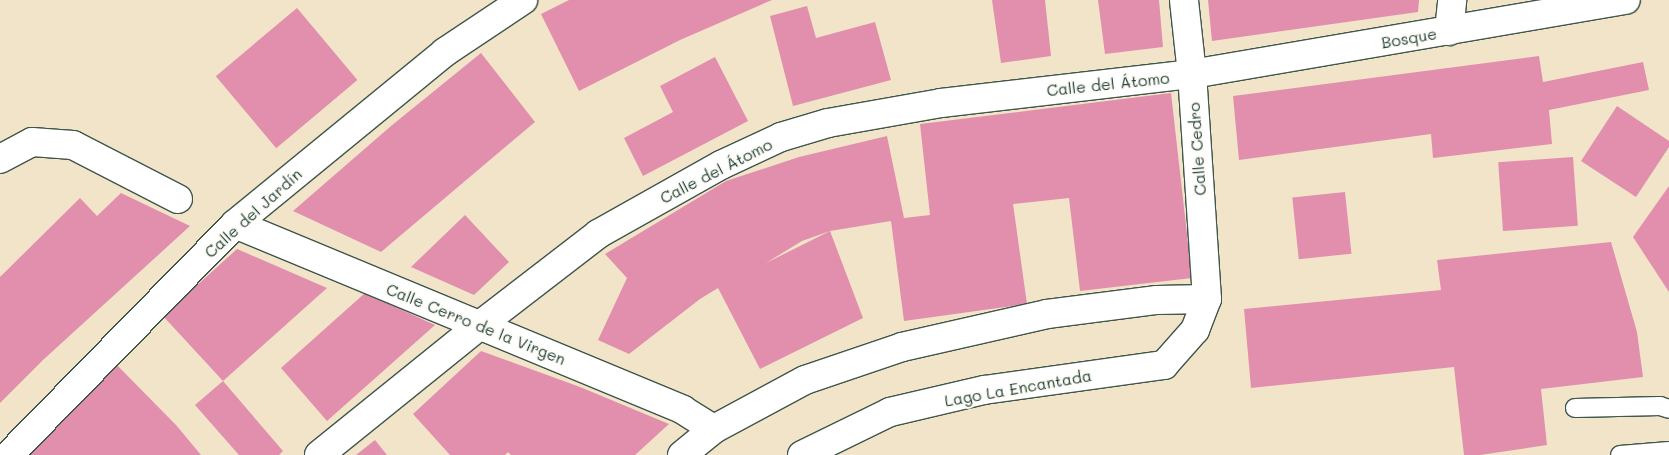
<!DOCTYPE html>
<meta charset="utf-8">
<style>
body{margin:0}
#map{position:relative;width:1669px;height:455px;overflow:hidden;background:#f2e4c9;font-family:Mali,sans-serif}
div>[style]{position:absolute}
.building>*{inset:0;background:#e28fae;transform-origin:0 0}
.roads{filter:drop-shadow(1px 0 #3f564a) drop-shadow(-1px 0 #3f564a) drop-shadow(0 1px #3f564a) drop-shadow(0 -1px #3f564a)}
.lane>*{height:18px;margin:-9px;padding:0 9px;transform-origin:9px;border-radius:9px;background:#fff}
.street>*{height:28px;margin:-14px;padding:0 14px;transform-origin:14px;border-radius:14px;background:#fff}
span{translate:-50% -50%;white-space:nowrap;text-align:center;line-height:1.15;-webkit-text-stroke:4.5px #fdfcf7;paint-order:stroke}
.street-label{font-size:16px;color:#1f3d34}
</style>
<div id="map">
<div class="building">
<div style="clip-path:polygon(569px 0,772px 0,680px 40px,579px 91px,541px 14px)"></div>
<div style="clip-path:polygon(992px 0,1045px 0,1051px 56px,1001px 63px)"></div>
<div style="clip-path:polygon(1098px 0,1159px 0,1163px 47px,1105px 54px)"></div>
<div style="clip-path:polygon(1208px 0,1419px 0,1418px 12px,1212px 41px)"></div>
<div style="clip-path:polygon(807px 6px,816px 38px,875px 22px,891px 80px,793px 106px,770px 16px)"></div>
<div style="left:297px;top:8px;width:94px;height:106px;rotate:50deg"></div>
<div style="clip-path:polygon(481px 53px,535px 122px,381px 252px,293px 211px,391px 126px)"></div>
<div style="clip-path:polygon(1539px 56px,1543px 82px,1643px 62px,1649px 90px,1549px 110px,1552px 144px,1433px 158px,1431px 134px,1239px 160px,1233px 96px)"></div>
<div style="clip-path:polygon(715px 57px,748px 121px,643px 176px,624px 138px,673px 112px,660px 86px)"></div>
<div style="clip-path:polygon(evenodd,1171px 93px,1192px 278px,1080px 291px,1069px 198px,1013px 204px,1027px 304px,904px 321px,891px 221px,830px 231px,863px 318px,760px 369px,718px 288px,700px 299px,629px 354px,598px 340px,627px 278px,605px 254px,726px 181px,799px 157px,887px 136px,904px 218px,930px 215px,920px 124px,1171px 93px,830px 231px,766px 263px,802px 241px,830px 231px)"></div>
<div style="clip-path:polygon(1617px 106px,1669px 141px,1669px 147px,1636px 197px,1581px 161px)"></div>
<div style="left:1573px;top:157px;width:69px;height:75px;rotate:86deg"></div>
<div style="clip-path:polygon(1669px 186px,1669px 292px,1633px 237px)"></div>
<div style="left:1345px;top:192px;width:62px;height:53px;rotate:84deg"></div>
<div style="clip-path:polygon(121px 193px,190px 226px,43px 360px,0 403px,0 277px,80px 198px,97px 216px)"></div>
<div style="clip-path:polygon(465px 215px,509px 262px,474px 295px,411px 267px)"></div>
<div style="clip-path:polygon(1611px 242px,1637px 332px,1643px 377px,1541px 389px,1547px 445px,1480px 455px,1464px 455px,1454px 367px,1251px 388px,1244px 309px,1441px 290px,1437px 260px)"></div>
<div style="clip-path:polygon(237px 249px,327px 288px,223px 381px,163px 316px)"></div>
<div style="clip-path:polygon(365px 293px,435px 325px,327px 421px,281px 368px)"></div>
<div style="clip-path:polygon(481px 351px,580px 387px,669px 424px,635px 455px,511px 455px,508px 452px,505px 455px,450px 455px,413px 414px)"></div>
<div style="clip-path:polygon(111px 359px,176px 425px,201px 455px,25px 455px)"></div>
<div style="clip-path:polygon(223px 381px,283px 451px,279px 455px,239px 455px,195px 405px)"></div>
<div style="clip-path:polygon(375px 440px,387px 455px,356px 455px)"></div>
</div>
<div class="roads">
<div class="lane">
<div style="left:1575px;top:408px;width:85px;rotate:-1.3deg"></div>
<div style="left:1660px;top:406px;width:9px;rotate:18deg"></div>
<div style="left:1620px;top:455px;width:49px;rotate:-4.7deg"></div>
</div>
<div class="street">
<div style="left:1449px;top:31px;width:31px;rotate:-84deg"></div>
<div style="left:0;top:159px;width:36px;rotate:-28deg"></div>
<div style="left:32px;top:142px;width:41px;rotate:4.2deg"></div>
<div style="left:73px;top:145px;width:118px;rotate:27.2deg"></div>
<div style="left:235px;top:224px;width:485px;rotate:22.5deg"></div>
<div style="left:683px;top:410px;width:36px;rotate:32deg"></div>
<div style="left:9px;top:455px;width:323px;rotate:-45.6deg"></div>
<div style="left:235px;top:224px;width:271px;rotate:-39.3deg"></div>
<div style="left:445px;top:52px;width:94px;rotate:-33.7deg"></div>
<div style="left:319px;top:455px;width:207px;rotate:-38.9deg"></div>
<div style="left:480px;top:325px;width:149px;rotate:-37.6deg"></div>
<div style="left:598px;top:234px;width:141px;rotate:-29.3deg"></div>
<div style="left:721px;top:165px;width:66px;rotate:-25deg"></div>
<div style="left:781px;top:137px;width:49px;rotate:-16.6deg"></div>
<div style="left:828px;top:123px;width:115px;rotate:-10deg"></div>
<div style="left:941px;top:103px;width:253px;rotate:-6.6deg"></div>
<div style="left:1192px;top:74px;width:440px;rotate:-9.7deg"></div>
<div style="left:682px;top:455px;width:41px;rotate:-39.1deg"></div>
<div style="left:714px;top:429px;width:103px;rotate:-28.3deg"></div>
<div style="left:805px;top:380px;width:102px;rotate:-18.8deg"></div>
<div style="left:902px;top:347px;width:149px;rotate:-12.8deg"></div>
<div style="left:1047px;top:314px;width:111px;rotate:-7.3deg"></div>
<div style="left:1157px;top:300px;width:50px;rotate:-1.1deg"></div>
<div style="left:802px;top:455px;width:98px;rotate:-26deg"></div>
<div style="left:890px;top:412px;width:97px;rotate:-13.2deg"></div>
<div style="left:984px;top:390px;width:182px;rotate:-7.9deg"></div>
<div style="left:1164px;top:365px;width:47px;rotate:-48.5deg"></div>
<div style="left:1195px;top:330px;width:33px;rotate:-69deg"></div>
<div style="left:1207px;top:299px;width:225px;rotate:-93.8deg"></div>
<div style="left:1192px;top:74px;width:74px;rotate:-96.2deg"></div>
</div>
</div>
<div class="street-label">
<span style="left:1409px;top:38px;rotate:-10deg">Bosque</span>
<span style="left:1108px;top:84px;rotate:-6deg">Calle del Átomo</span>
<span style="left:1197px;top:149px;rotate:-94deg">Calle Cedro</span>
<span style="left:716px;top:171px;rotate:-27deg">Calle del Átomo</span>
<span style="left:253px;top:213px;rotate:-42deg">Calle del Jardín</span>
<span style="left:476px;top:324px;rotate:22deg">Calle Cerro de la Virgen</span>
<span style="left:1018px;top:388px;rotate:-10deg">Lago La Encantada</span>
</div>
</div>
